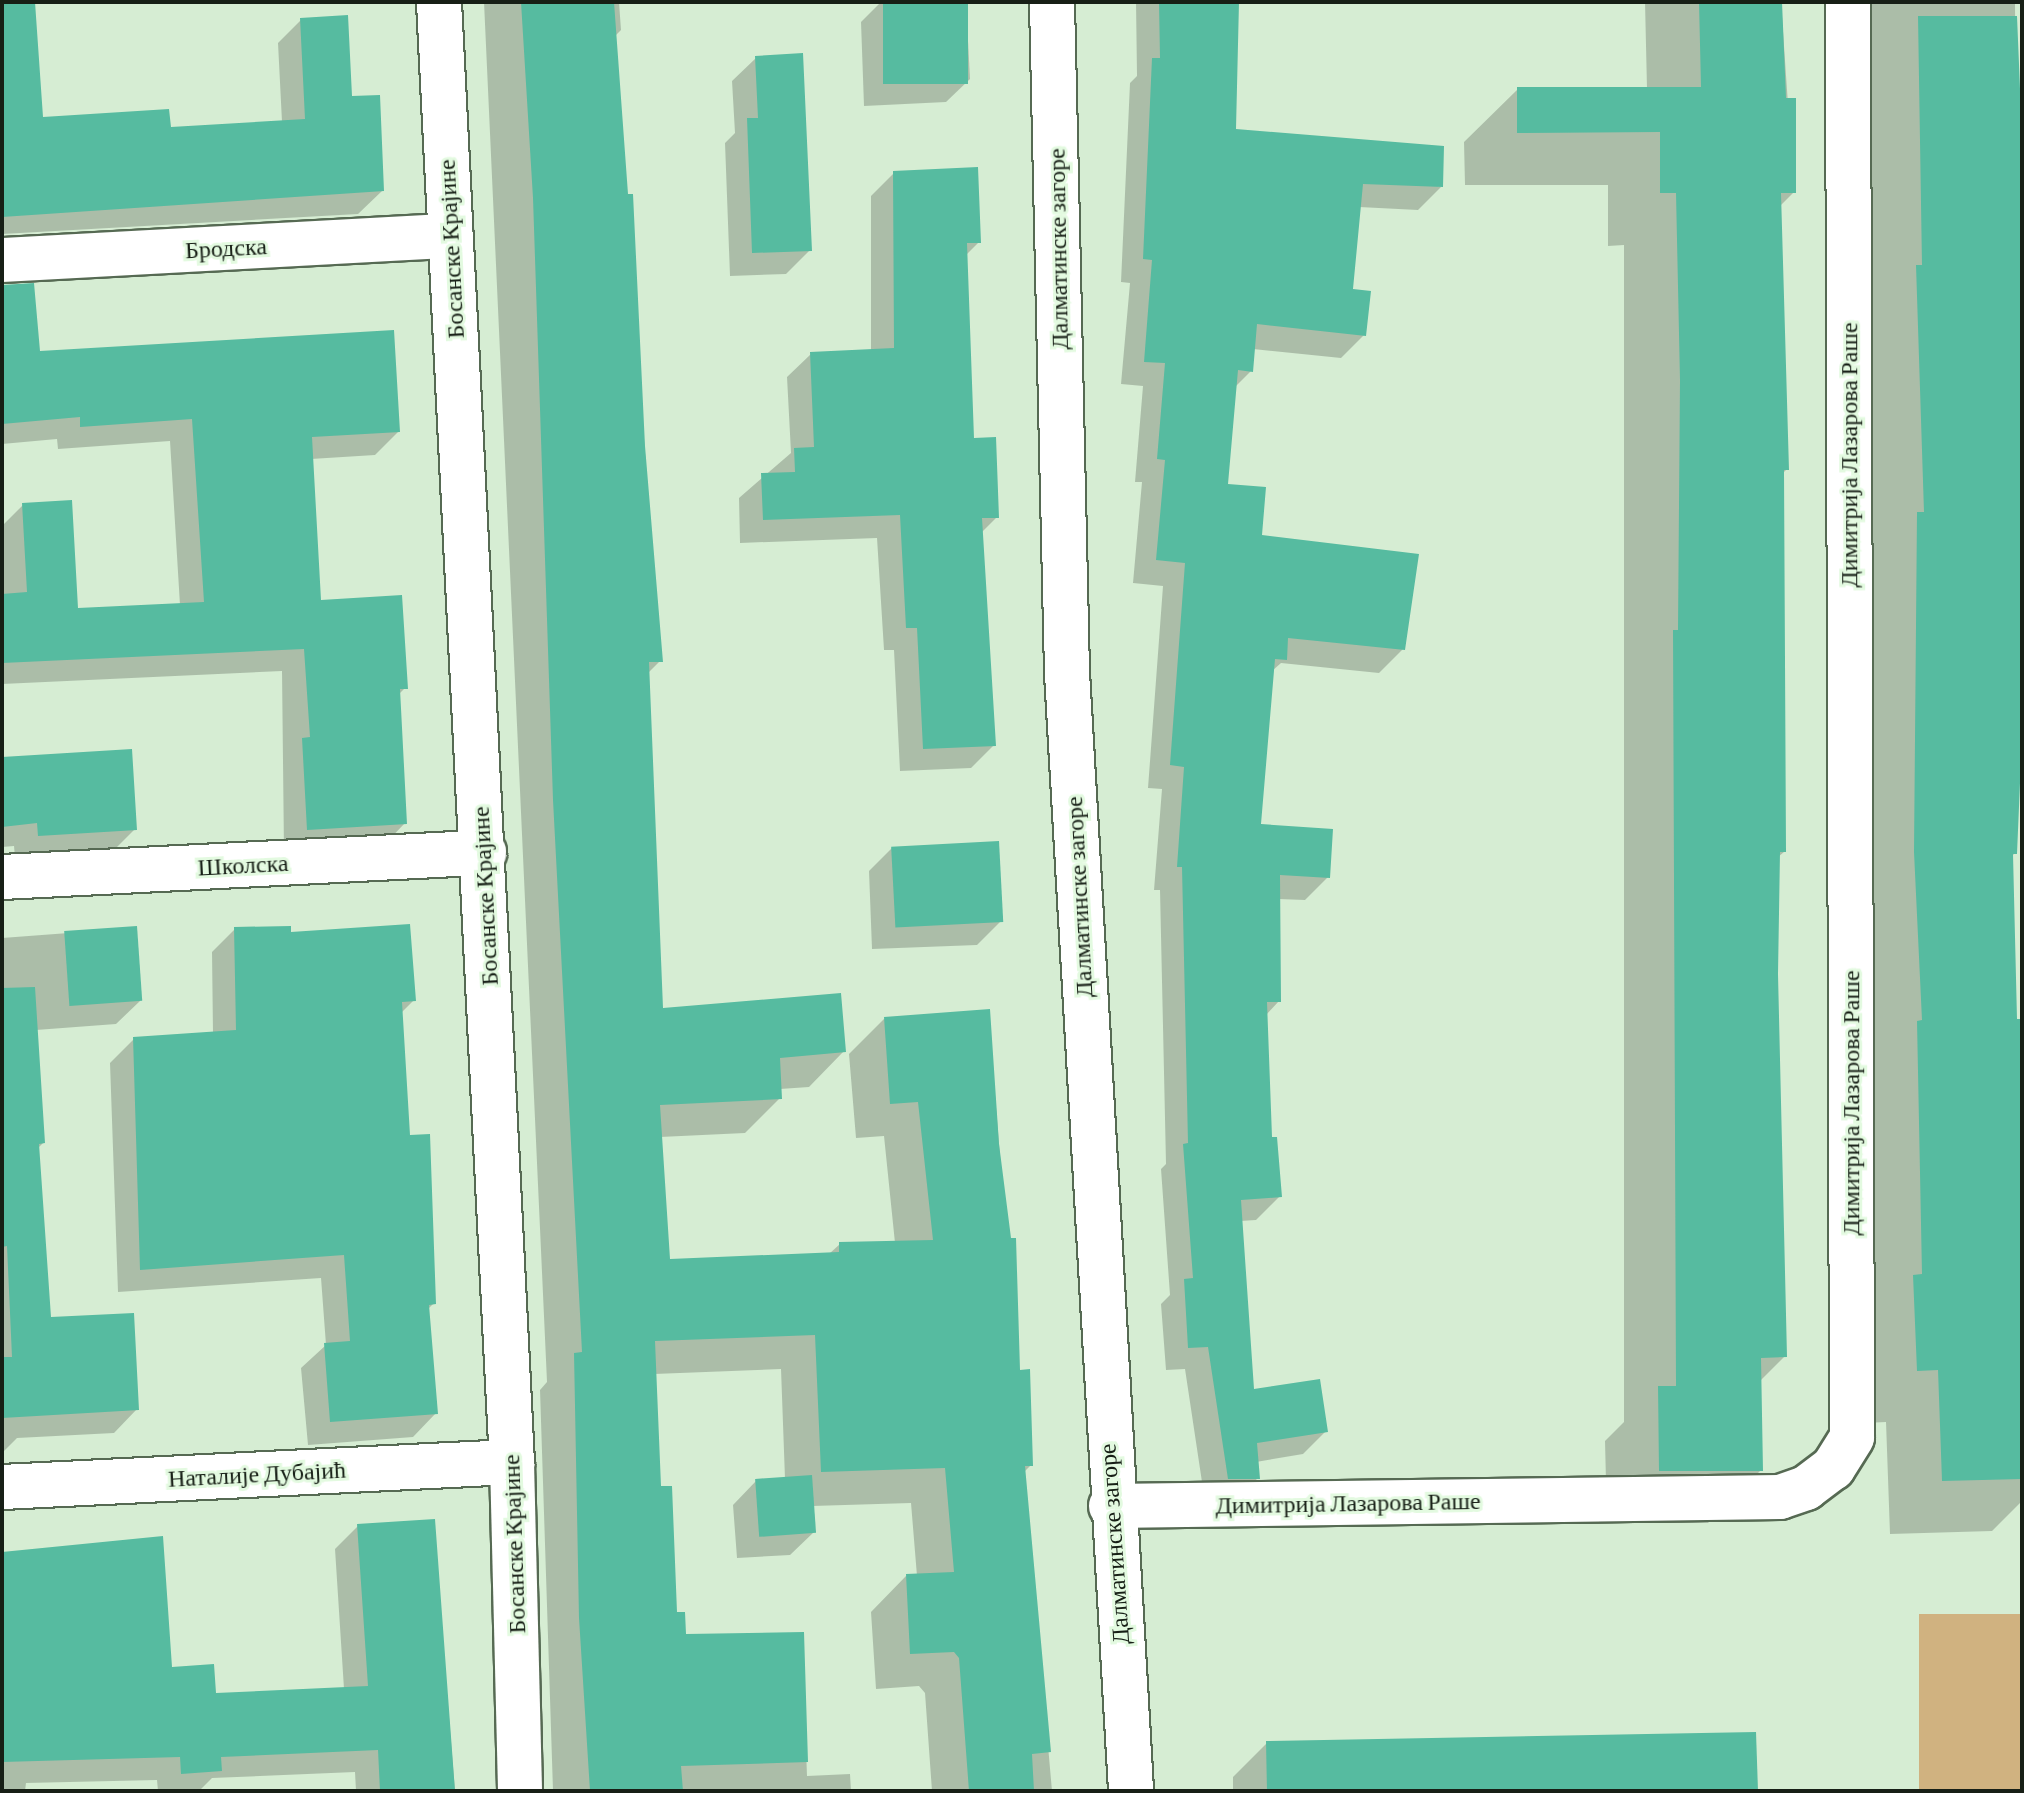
<!DOCTYPE html>
<meta charset="utf-8">
<style>
body{margin:0}
#map{position:relative;width:2024px;height:1793px;overflow:hidden;background:#d6edd3;font-family:"Crimson Pro",serif}
div>[style]{position:absolute}
.green>*{inset:0;background:#d0b280;transform-origin:0 0}
.shadow>*{inset:0;background:#0003}
.building>*{inset:0;background:#56bba0;transform-origin:0 0}
.roads{filter:drop-shadow(2px 0 #566a53) drop-shadow(-2px 0 #566a53) drop-shadow(0 2px #566a53) drop-shadow(0 -2px #566a53)}
.minor>*{height:44px;margin:-22px;padding:0 22px;transform-origin:22px;border-radius:22px;background:#fff}
span{translate:-50% -50%;white-space:nowrap;text-align:center;line-height:1.15;-webkit-text-stroke:6px #e3fae0;paint-order:stroke}
.street-label{font-size:24px;color:#171f16}
.frame{position:absolute;inset:0;border:4px solid #171f16;pointer-events:none}
</style>
<div id="map">
<div class="green">
<div style="left:2022px;top:1614px;width:177px;height:103px;rotate:90deg"></div>
</div>
<div class="shadow">
<div style="clip-path:polygon(484px 2px,619px 2px,621px 30px,615px 36px,660px 661px,647px 674px,661px 1010px,844px 1051px,809px 1087px,780px 1089px,780px 1098px,745px 1133px,660px 1137px,668px 1261px,829px 1254px,840px 1244px,895px 1243px,884px 1136px,856px 1138px,849px 1054px,884px 1019px,988px 1011px,1018px 1372px,1031px 1465px,1024px 1472px,1052px 1791px,932px 1791px,925px 1693px,919px 1686px,876px 1689px,871px 1612px,906px 1576px,917px 1576px,911px 1503px,812px 1506px,814px 1532px,790px 1555px,737px 1558px,733px 1505px,756px 1481px,785px 1479px,781px 1369px,654px 1374px,659px 1488px,675px 1615px,684px 1637px,802px 1634px,807px 1776px,850px 1774px,851px 1791px,553px 1791px,540px 1390px,547px 1382px)"></div>
<div style="clip-path:polygon(881px 2px,966px 2px,970px 79px,946px 102px,864px 106px,861px 22px)"></div>
<div style="clip-path:polygon(1136px 2px,1234px 2px,1234px 131px,1441px 187px,1418px 210px,1359px 207px,1351px 291px,1364px 335px,1341px 358px,1253px 349px,1251px 371px,1235px 387px,1225px 486px,1259px 537px,1403px 649px,1379px 673px,1281px 663px,1272px 671px,1259px 826px,1328px 877px,1305px 900px,1278px 899px,1279px 1001px,1266px 1015px,1270px 1139px,1280px 1196px,1256px 1220px,1240px 1221px,1252px 1392px,1326px 1431px,1303px 1454px,1256px 1462px,1258px 1478px,1234px 1501px,1205px 1502px,1185px 1369px,1166px 1370px,1161px 1304px,1170px 1295px,1161px 1169px,1166px 1164px,1160px 890px,1154px 890px,1162px 789px,1148px 788px,1163px 586px,1133px 583px,1142px 482px,1135px 482px,1143px 386px,1121px 384px,1130px 283px,1121px 282px,1130px 83px,1137px 76px)"></div>
<div style="clip-path:polygon(1645px 2px,1781px 2px,1794px 192px,1779px 207px,1787px 469px,1782px 474px,1784px 852px,1778px 857px,1776px 974px,1785px 1356px,1759px 1382px,1761px 1470px,1708px 1523px,1607px 1523px,1605px 1441px,1624px 1422px,1624px 245px,1608px 246px,1608px 185px,1465px 185px,1464px 142px,1518px 89px,1647px 89px)"></div>
<div style="clip-path:polygon(1867px 2px,2015px 2px,2016px 139px,2022px 139px,2022px 738px,2016px 744px,2015px 853px,2011px 857px,2015px 1021px,2022px 1021px,2022px 1501px,1992px 1531px,1890px 1534px,1886px 1422px,1865px 1423px)"></div>
<div style="clip-path:polygon(301px 20px,350px 98px,382px 191px,358px 214px,2px 234px,2px 63px,41px 119px,169px 129px,282px 122px,278px 43px)"></div>
<div style="clip-path:polygon(756px 58px,810px 250px,786px 274px,730px 276px,725px 143px,735px 133px,732px 81px)"></div>
<div style="clip-path:polygon(894px 173px,979px 242px,966px 255px,972px 440px,997px 517px,981px 533px,994px 745px,971px 768px,900px 771px,894px 650px,884px 650px,877px 538px,740px 543px,739px 498px,791px 453px,787px 377px,811px 354px,871px 351px,871px 196px)"></div>
<div style="clip-path:polygon(2px 344px,398px 432px,375px 455px,311px 459px,319px 602px,405px 688px,398px 695px,405px 823px,382px 847px,284px 852px,282px 671px,2px 684px,2px 526px,23px 505px,76px 610px,180px 605px,170px 441px,58px 449px,57px 439px,2px 444px)"></div>
<div style="clip-path:polygon(2px 759px,135px 829px,112px 852px,15px 858px,14px 846px,2px 847px)"></div>
<div style="clip-path:polygon(892px 848px,1001px 921px,977px 945px,872px 949px,869px 871px)"></div>
<div style="clip-path:polygon(135px 928px,140px 1001px,116px 1024px,36px 1030px,43px 1143px,37px 1149px,49px 1319px,137px 1409px,114px 1433px,17px 1438px,2px 1453px,2px 938px)"></div>
<div style="clip-path:polygon(235px 929px,289px 934px,414px 1000px,401px 1013px,408px 1137px,434px 1303px,428px 1309px,436px 1413px,413px 1437px,308px 1445px,301px 1368px,326px 1345px,321px 1278px,118px 1292px,110px 1063px,134px 1039px,213px 1034px,212px 952px)"></div>
<div style="clip-path:polygon(433px 1521px,455px 1791px,356px 1791px,355px 1772px,212px 1778px,199px 1791px,158px 1791px,157px 1780px,26px 1783px,25px 1791px,2px 1791px,2px 1554px,214px 1696px,344px 1689px,335px 1549px,358px 1526px)"></div>
<div style="clip-path:polygon(1267px 1743px,1756px 1791px,1233px 1791px,1233px 1777px)"></div>
</div>
<div class="building">
<div style="clip-path:polygon(2px 2px,35px 2px,43px 117px,169px 109px,171px 127px,305px 119px,300px 18px,348px 15px,352px 96px,380px 95px,384px 191px,2px 217px)"></div>
<div style="clip-path:polygon(521px 2px,614px 2px,628px 194px,633px 194px,645px 446px,663px 662px,649px 662px,663px 1008px,841px 993px,846px 1052px,780px 1058px,782px 1099px,660px 1105px,670px 1259px,839px 1252px,839px 1242px,933px 1240px,918px 1102px,890px 1104px,884px 1017px,990px 1009px,999px 1144px,1011px 1238px,1016px 1238px,1020px 1370px,1030px 1369px,1033px 1466px,1025px 1466px,1051px 1752px,1032px 1754px,1034px 1791px,969px 1791px,959px 1658px,954px 1652px,910px 1654px,906px 1574px,954px 1572px,945px 1468px,821px 1472px,815px 1335px,655px 1341px,661px 1486px,672px 1486px,677px 1612px,685px 1612px,686px 1634px,804px 1632px,808px 1762px,681px 1766px,683px 1791px,590px 1791px,579px 1618px,574px 1353px,582px 1352px,553px 800px,533px 198px)"></div>
<div style="left:883px;top:2px;width:85px;height:82px"></div>
<div style="clip-path:polygon(1159px 2px,1239px 2px,1236px 129px,1444px 146px,1443px 187px,1363px 184px,1353px 289px,1371px 291px,1366px 336px,1257px 324px,1253px 372px,1238px 370px,1228px 484px,1266px 487px,1262px 535px,1419px 554px,1405px 650px,1288px 638px,1287px 660px,1275px 659px,1261px 824px,1333px 829px,1330px 878px,1280px 875px,1281px 1002px,1267px 1002px,1272px 1137px,1277px 1137px,1282px 1197px,1241px 1200px,1254px 1389px,1320px 1379px,1328px 1432px,1257px 1443px,1260px 1479px,1228px 1479px,1208px 1347px,1188px 1348px,1184px 1279px,1193px 1278px,1183px 1144px,1188px 1143px,1182px 867px,1177px 867px,1184px 767px,1170px 765px,1185px 563px,1156px 560px,1165px 460px,1157px 459px,1165px 363px,1144px 362px,1152px 260px,1143px 259px,1152px 58px,1160px 58px)"></div>
<div style="clip-path:polygon(1699px 2px,1782px 2px,1786px 98px,1796px 98px,1796px 193px,1781px 193px,1789px 470px,1784px 470px,1786px 852px,1780px 852px,1778px 974px,1787px 1357px,1761px 1358px,1763px 1471px,1659px 1471px,1658px 1386px,1676px 1386px,1673px 630px,1678px 630px,1680px 380px,1676px 193px,1660px 193px,1660px 132px,1517px 133px,1517px 87px,1701px 87px)"></div>
<div style="clip-path:polygon(1918px 16px,2017px 16px,2022px 137px,2022px 736px,2017px 854px,2013px 854px,2017px 1019px,2022px 1019px,2022px 1479px,1942px 1481px,1938px 1370px,1917px 1371px,1913px 1275px,1922px 1274px,1917px 1021px,1922px 1020px,1914px 852px,1917px 512px,1924px 512px,1916px 265px,1922px 265px)"></div>
<div style="clip-path:polygon(803px 53px,812px 251px,752px 253px,747px 118px,758px 118px,755px 56px)"></div>
<div style="clip-path:polygon(978px 167px,981px 243px,967px 243px,974px 438px,996px 437px,999px 518px,982px 518px,996px 746px,923px 749px,917px 628px,906px 628px,900px 515px,763px 520px,761px 473px,795px 472px,794px 448px,814px 447px,810px 352px,894px 348px,893px 171px)"></div>
<div style="clip-path:polygon(34px 283px,40px 351px,394px 330px,400px 432px,312px 437px,321px 600px,402px 595px,408px 689px,400px 689px,407px 824px,307px 830px,302px 738px,310px 737px,304px 649px,2px 663px,2px 594px,27px 592px,22px 503px,72px 500px,78px 608px,204px 602px,192px 419px,80px 427px,80px 417px,2px 424px,2px 285px)"></div>
<div style="clip-path:polygon(132px 749px,137px 830px,38px 836px,37px 823px,2px 827px,2px 757px)"></div>
<div style="left:999px;top:841px;width:81px;height:108px;rotate:87deg"></div>
<div style="clip-path:polygon(410px 924px,416px 1001px,402px 1002px,410px 1135px,430px 1134px,436px 1304px,429px 1305px,438px 1414px,330px 1422px,324px 1343px,350px 1341px,344px 1255px,140px 1270px,133px 1037px,236px 1030px,234px 927px,291px 926px,291px 932px)"></div>
<div style="left:137px;top:926px;width:75px;height:73px;rotate:86deg"></div>
<div style="clip-path:polygon(35px 987px,45px 1143px,39px 1144px,51px 1317px,134px 1313px,139px 1410px,2px 1418px,2px 1357px,12px 1357px,7px 1246px,2px 1247px,2px 988px)"></div>
<div style="left:812px;top:1475px;width:58px;height:57px;rotate:86deg"></div>
<div style="clip-path:polygon(435px 1519px,455px 1791px,380px 1791px,378px 1750px,221px 1757px,222px 1771px,181px 1774px,180px 1757px,2px 1762px,2px 1552px,163px 1536px,172px 1667px,214px 1664px,216px 1693px,368px 1686px,357px 1524px)"></div>
<div style="clip-path:polygon(1756px 1732px,1758px 1791px,1267px 1791px,1266px 1741px)"></div>
</div>
<div class="roads">
<div class="minor">
<div style="left:439px;top:2px;width:1462px;rotate:87.14deg"></div>
<div style="left:512px;top:1462px;width:329px;rotate:88.6deg"></div>
<div style="left:1052px;top:2px;width:671px;rotate:88.72deg"></div>
<div style="left:1067px;top:673px;width:1120px;rotate:86.72deg"></div>
<div style="left:2px;top:260px;width:449px;rotate:-3.1deg"></div>
<div style="left:2px;top:877px;width:483px;rotate:-2.9deg"></div>
<div style="left:2px;top:1487px;width:511px;rotate:-2.81deg"></div>
<div style="left:1111px;top:1506px;width:669px;rotate:-0.77deg"></div>
<div style="left:1780px;top:1497px;width:28px;rotate:-19deg"></div>
<div style="left:1806px;top:1488px;width:34px;rotate:-37deg"></div>
<div style="left:1833px;top:1468px;width:36px;rotate:-58deg"></div>
<div style="left:1852px;top:1437px;width:1435px;rotate:-90.16deg"></div>
</div>
</div>
<div class="street-label">
<span style="left:226px;top:248px;rotate:-3deg">Бродска</span>
<span style="left:451px;top:249px;rotate:-93deg">Босанске Крајине</span>
<span style="left:1058px;top:249px;rotate:-91deg">Далматинске загоре</span>
<span style="left:1849px;top:455px;rotate:-90deg">Димитрија Лазарова Раше</span>
<span style="left:243px;top:865px;rotate:-3deg">Школска</span>
<span style="left:485px;top:896px;rotate:-93deg">Босанске Крајине</span>
<span style="left:1079px;top:897px;rotate:-93deg">Далматинске загоре</span>
<span style="left:1851px;top:1103px;rotate:-90deg">Димитрија Лазарова Раше</span>
<span style="left:257px;top:1474px;rotate:-3deg">Наталије Дубајић</span>
<span style="left:1348px;top:1503px;rotate:-1deg">Димитрија Лазарова Раше</span>
<span style="left:514px;top:1544px;rotate:-92deg">Босанске Крајине</span>
<span style="left:1114px;top:1544px;rotate:-94deg">Далматинске загоре</span>
</div>
<div class="frame"></div>
</div>
